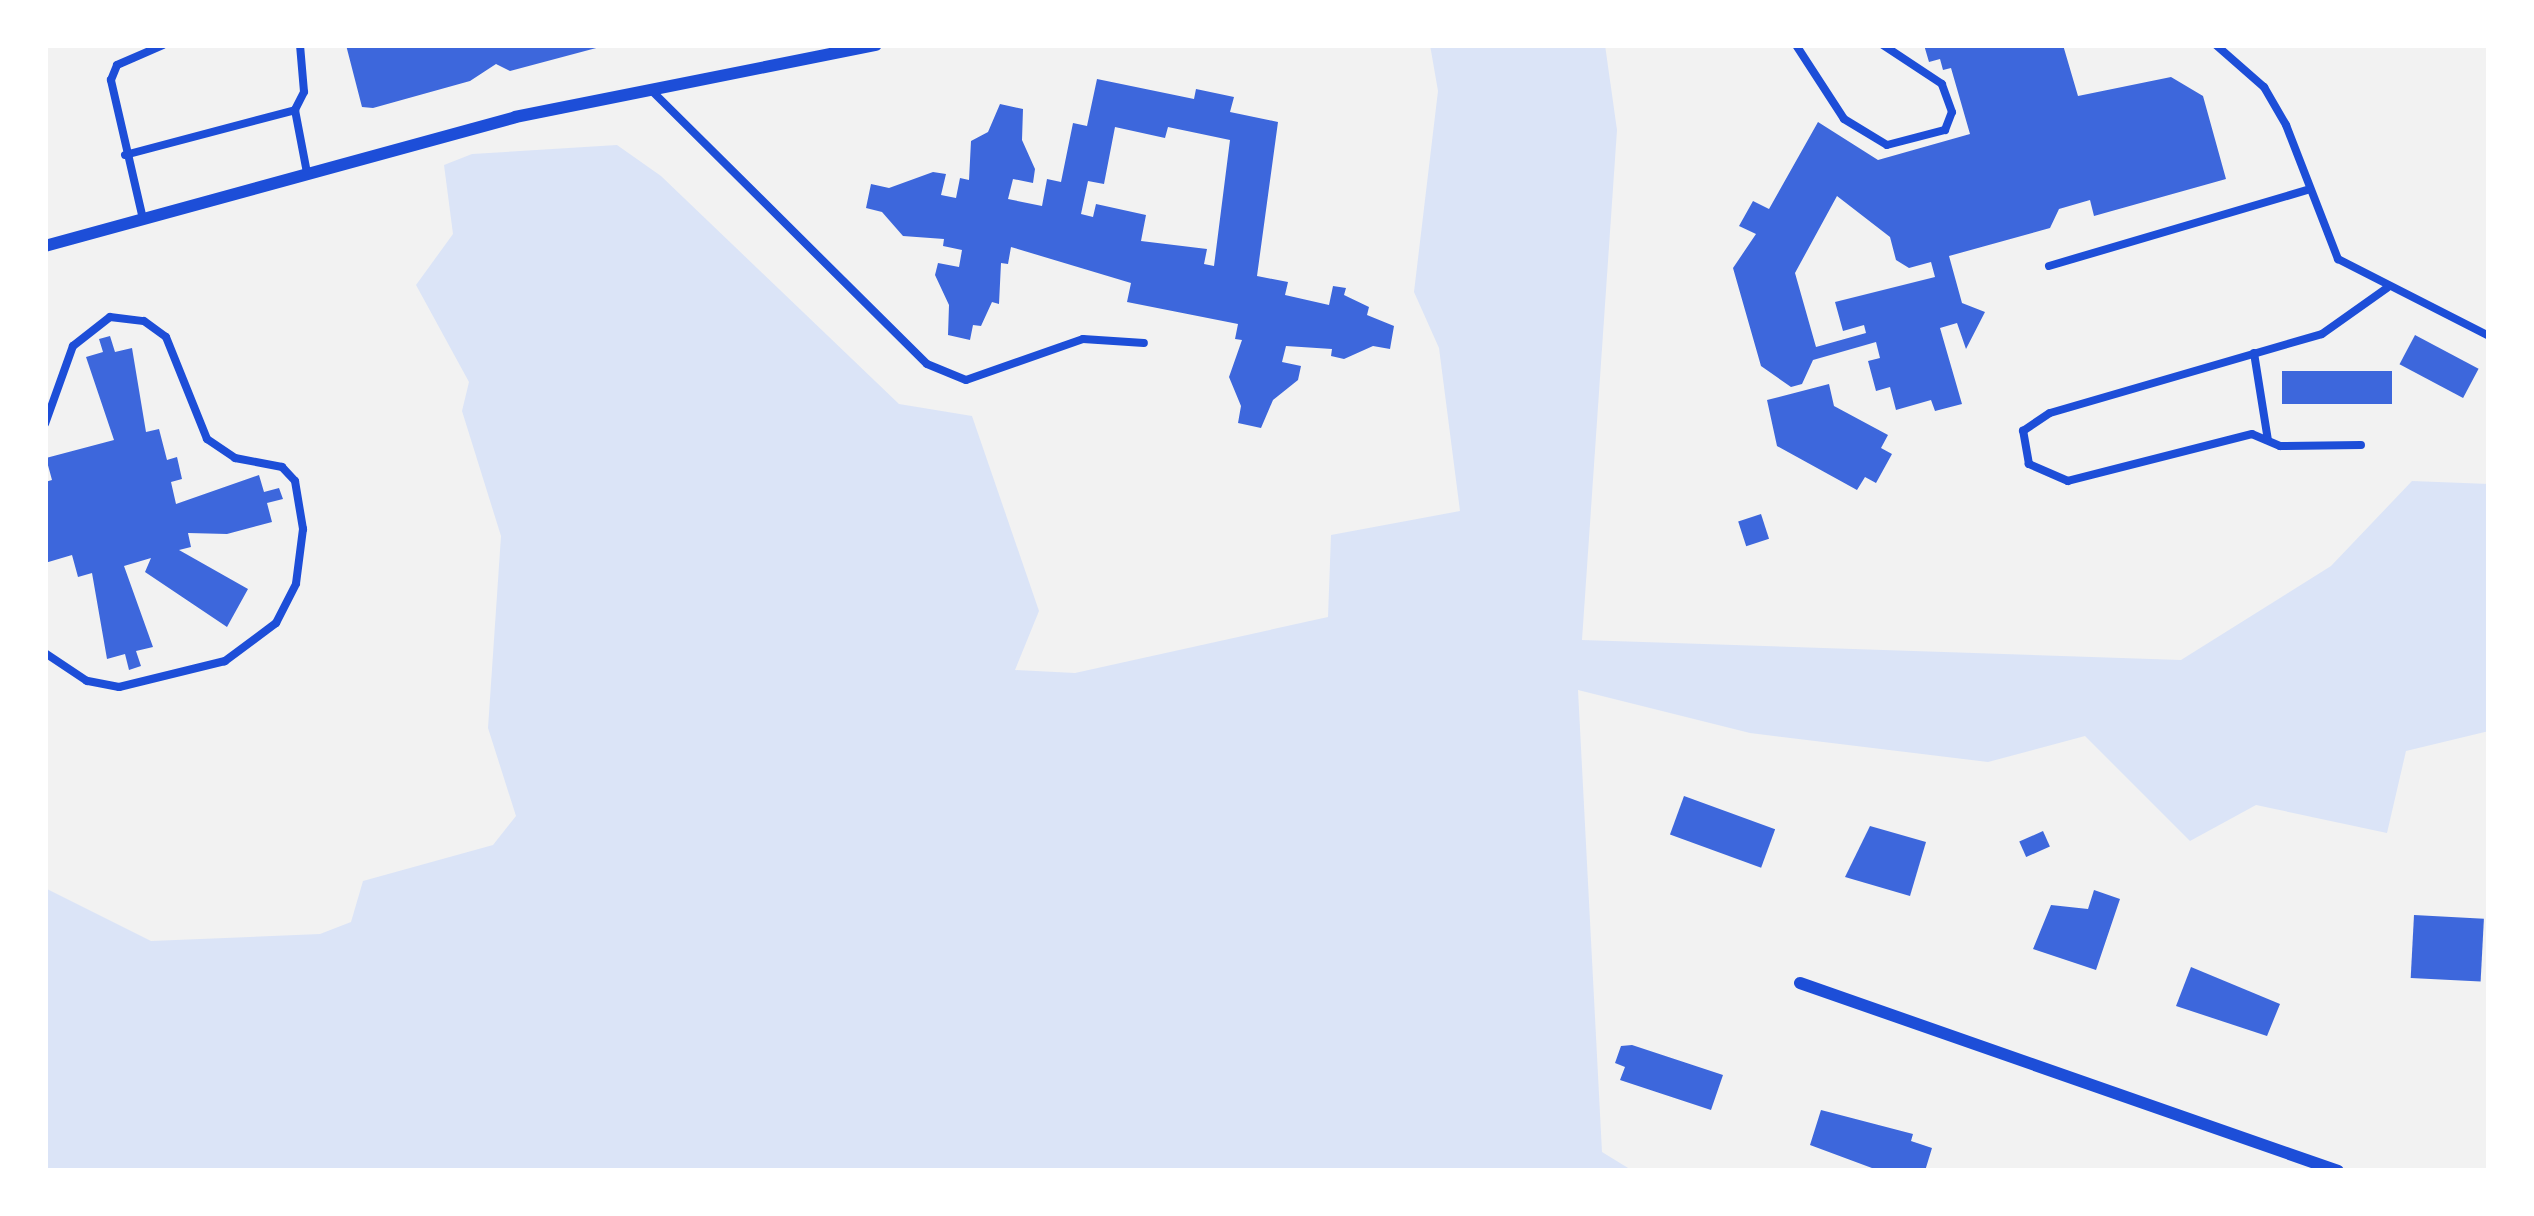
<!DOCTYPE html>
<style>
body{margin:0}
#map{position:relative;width:2534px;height:1216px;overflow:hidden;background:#f2f2f2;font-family:"Source Sans 3",sans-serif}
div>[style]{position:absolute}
.green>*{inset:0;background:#dbe4f7}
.building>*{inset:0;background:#3d67dc;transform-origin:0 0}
.service>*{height:8px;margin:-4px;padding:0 4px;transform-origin:4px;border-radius:4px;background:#1d4ed8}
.minor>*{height:12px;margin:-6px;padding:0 6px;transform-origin:6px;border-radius:6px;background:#1d4ed8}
span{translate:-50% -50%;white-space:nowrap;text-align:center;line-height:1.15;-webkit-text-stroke:9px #fff;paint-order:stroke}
.frame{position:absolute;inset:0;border:48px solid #fff;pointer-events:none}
</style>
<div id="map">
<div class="green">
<div style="clip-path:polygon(1430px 45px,1605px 45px,1617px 130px,1582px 640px,2181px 660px,2331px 566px,2412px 481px,2489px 484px,2489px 731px,2406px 751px,2387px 833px,2256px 805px,2190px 841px,2085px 736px,1988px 762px,1750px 733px,1578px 690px,1602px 1152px,1633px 1171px,45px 1171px,45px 888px,151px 941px,320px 934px,351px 922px,363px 881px,493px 845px,516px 816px,488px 728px,501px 536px,462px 411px,469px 382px,416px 285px,453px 234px,444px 165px,472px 154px,617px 145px,661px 176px,899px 404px,972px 416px,1039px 611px,1015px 670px,1075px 673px,1328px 617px,1331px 535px,1460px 511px,1439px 348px,1414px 292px,1438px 91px)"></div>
</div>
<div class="building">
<div style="clip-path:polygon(346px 45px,600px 45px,600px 47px,510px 71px,496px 64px,470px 81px,373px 108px,362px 107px)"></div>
<div style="clip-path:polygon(evenodd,1924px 45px,2063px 45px,2078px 96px,2171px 77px,2203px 96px,2226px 179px,2094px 216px,2090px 200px,2059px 209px,2050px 228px,1949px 256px,1962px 303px,1985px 312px,1966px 349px,1957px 323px,1940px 328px,1962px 404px,1935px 411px,1931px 400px,1896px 410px,1890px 387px,1876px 391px,1868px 361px,1880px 358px,1876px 342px,1813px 360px,1802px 384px,1791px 387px,1761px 366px,1733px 268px,1756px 234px,1739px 226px,1753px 201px,1769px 209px,1818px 122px,1878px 160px,1970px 134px,1951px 68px,1943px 70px,1940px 59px,1929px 62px,1924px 45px,1837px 196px,1890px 237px,1896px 260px,1909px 268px,1931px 262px,1935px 277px,1835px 302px,1843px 331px,1864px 325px,1866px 333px,1816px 347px,1795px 273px,1837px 196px)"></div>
<div style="clip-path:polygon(evenodd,1097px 79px,1194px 99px,1196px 89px,1234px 97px,1230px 112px,1278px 122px,1257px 276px,1288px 282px,1285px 295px,1329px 305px,1333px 286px,1346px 288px,1344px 295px,1369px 307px,1367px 315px,1394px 326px,1390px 349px,1373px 346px,1344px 359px,1331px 356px,1332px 349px,1286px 346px,1282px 362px,1301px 366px,1298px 380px,1273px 400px,1261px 428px,1238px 423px,1241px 406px,1229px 377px,1242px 340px,1235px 339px,1238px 324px,1127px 302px,1131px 283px,1011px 247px,1008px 264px,1001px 263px,999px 304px,992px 302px,981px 326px,973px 325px,970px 340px,948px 335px,949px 305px,935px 275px,938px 263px,959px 267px,962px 250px,943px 246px,944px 239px,903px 236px,882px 212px,866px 208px,871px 184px,889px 188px,933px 172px,946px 174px,941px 195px,956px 198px,960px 178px,969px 180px,971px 141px,988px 132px,1000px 104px,1023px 109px,1022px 140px,1035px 169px,1033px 183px,1013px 179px,1008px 199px,1042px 206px,1047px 179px,1061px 182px,1073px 123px,1087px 126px,1097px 79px,1115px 127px,1165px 138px,1168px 127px,1230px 140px,1214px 266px,1204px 264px,1207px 249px,1141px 241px,1146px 215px,1096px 204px,1093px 217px,1081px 214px,1088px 181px,1104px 184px,1115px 127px)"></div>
<div style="left:2415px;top:335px;width:72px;height:33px;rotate:28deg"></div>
<div style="clip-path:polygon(110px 336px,115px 352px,132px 348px,146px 432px,159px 429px,167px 460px,177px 457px,182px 479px,171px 482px,176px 504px,259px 475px,264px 492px,279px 488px,283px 499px,267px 503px,272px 522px,227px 534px,188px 533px,191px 547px,179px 550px,248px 589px,227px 627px,145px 572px,151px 558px,124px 566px,153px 647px,136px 651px,141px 666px,129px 670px,125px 654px,107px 659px,92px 573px,78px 577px,72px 555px,45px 563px,45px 482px,52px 480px,46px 458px,114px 440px,86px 357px,103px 352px,99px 339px)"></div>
<div style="left:2392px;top:371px;width:33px;height:110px;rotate:90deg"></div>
<div style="clip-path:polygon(1829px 384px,1834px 406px,1888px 435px,1881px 448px,1892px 454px,1876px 483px,1865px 477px,1857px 490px,1777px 446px,1767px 400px)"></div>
<div style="left:1761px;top:514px;width:26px;height:24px;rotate:72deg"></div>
<div style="left:1684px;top:796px;width:97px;height:41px;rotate:20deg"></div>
<div style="clip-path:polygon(1870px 826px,1926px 842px,1910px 896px,1845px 877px)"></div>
<div style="left:2043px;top:831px;width:17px;height:26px;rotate:66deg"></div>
<div style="clip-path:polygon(2094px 890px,2120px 899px,2096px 970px,2033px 949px,2051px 905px,2088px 909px)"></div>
<div style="left:2414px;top:915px;width:70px;height:63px;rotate:3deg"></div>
<div style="clip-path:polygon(2191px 967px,2280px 1004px,2267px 1036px,2176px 1006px)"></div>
<div style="clip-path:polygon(1632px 1045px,1723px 1075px,1711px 1110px,1620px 1080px,1625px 1067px,1615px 1063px,1621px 1046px)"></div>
<div style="clip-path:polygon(1821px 1110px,1913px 1134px,1911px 1141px,1932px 1148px,1925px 1171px,1880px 1171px,1810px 1145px)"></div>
</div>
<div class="service">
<div style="left:300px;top:45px;width:47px;rotate:85.1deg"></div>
<div style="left:304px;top:92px;width:20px;rotate:117deg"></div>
<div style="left:295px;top:110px;width:64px;rotate:79.2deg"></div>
<div style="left:1796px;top:45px;width:88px;rotate:57deg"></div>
<div style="left:1844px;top:119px;width:50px;rotate:31.2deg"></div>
<div style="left:1887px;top:145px;width:60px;rotate:-14.5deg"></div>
<div style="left:1945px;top:130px;width:19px;rotate:-69deg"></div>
<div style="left:1952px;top:112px;width:30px;rotate:-110deg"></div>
<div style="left:1942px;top:84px;width:71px;rotate:-146.5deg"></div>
<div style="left:2216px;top:45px;width:64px;rotate:41.2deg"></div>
<div style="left:2264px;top:87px;width:44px;rotate:59.9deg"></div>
<div style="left:2286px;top:125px;width:144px;rotate:68.8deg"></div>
<div style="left:2338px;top:259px;width:169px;rotate:27deg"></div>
<div style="left:652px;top:91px;width:387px;rotate:44.8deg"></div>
<div style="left:927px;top:364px;width:42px;rotate:22.3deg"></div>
<div style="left:966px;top:380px;width:124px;rotate:-19.3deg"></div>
<div style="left:1083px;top:339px;width:61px;rotate:3.8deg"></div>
<div style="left:125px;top:155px;width:176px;rotate:-14.8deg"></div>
<div style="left:143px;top:219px;width:143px;rotate:-103deg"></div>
<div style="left:111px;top:80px;width:16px;rotate:-68deg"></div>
<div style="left:117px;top:65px;width:50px;rotate:-23.5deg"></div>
<div style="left:2049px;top:266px;width:272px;rotate:-16.4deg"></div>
<div style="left:2254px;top:353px;width:88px;rotate:80.9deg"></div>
<div style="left:45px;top:424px;width:83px;rotate:-70.3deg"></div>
<div style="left:73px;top:346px;width:47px;rotate:-38.1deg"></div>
<div style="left:110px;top:317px;width:34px;rotate:7deg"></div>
<div style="left:144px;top:321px;width:27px;rotate:36deg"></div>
<div style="left:166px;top:337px;width:110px;rotate:68.1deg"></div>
<div style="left:207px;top:439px;width:34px;rotate:34deg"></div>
<div style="left:235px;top:458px;width:48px;rotate:10.8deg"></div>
<div style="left:282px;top:467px;width:19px;rotate:47deg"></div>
<div style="left:295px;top:481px;width:49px;rotate:80.5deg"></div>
<div style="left:303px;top:529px;width:55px;rotate:97.3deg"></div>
<div style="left:296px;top:584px;width:44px;rotate:117.1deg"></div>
<div style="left:276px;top:623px;width:64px;rotate:143.3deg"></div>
<div style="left:225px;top:661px;width:109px;rotate:166.2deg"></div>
<div style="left:119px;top:687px;width:33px;rotate:-169deg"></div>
<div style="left:87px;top:681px;width:50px;rotate:-146.3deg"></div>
<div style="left:2361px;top:445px;width:81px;rotate:179.3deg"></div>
<div style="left:2280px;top:446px;width:30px;rotate:-157deg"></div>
<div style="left:2252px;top:434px;width:190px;rotate:165.7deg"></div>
<div style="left:2068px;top:481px;width:43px;rotate:-156.4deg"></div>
<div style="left:2029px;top:464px;width:34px;rotate:-100deg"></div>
<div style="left:2023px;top:431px;width:32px;rotate:-34deg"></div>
<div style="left:2050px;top:413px;width:283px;rotate:-16.2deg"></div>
<div style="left:2322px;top:334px;width:80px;rotate:-35.3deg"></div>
</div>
<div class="minor">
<div style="left:45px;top:246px;width:487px;rotate:-15.3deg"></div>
<div style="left:515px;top:117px;width:368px;rotate:-11.3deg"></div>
<div style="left:1800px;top:983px;width:570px;rotate:19.26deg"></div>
</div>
<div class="frame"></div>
</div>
